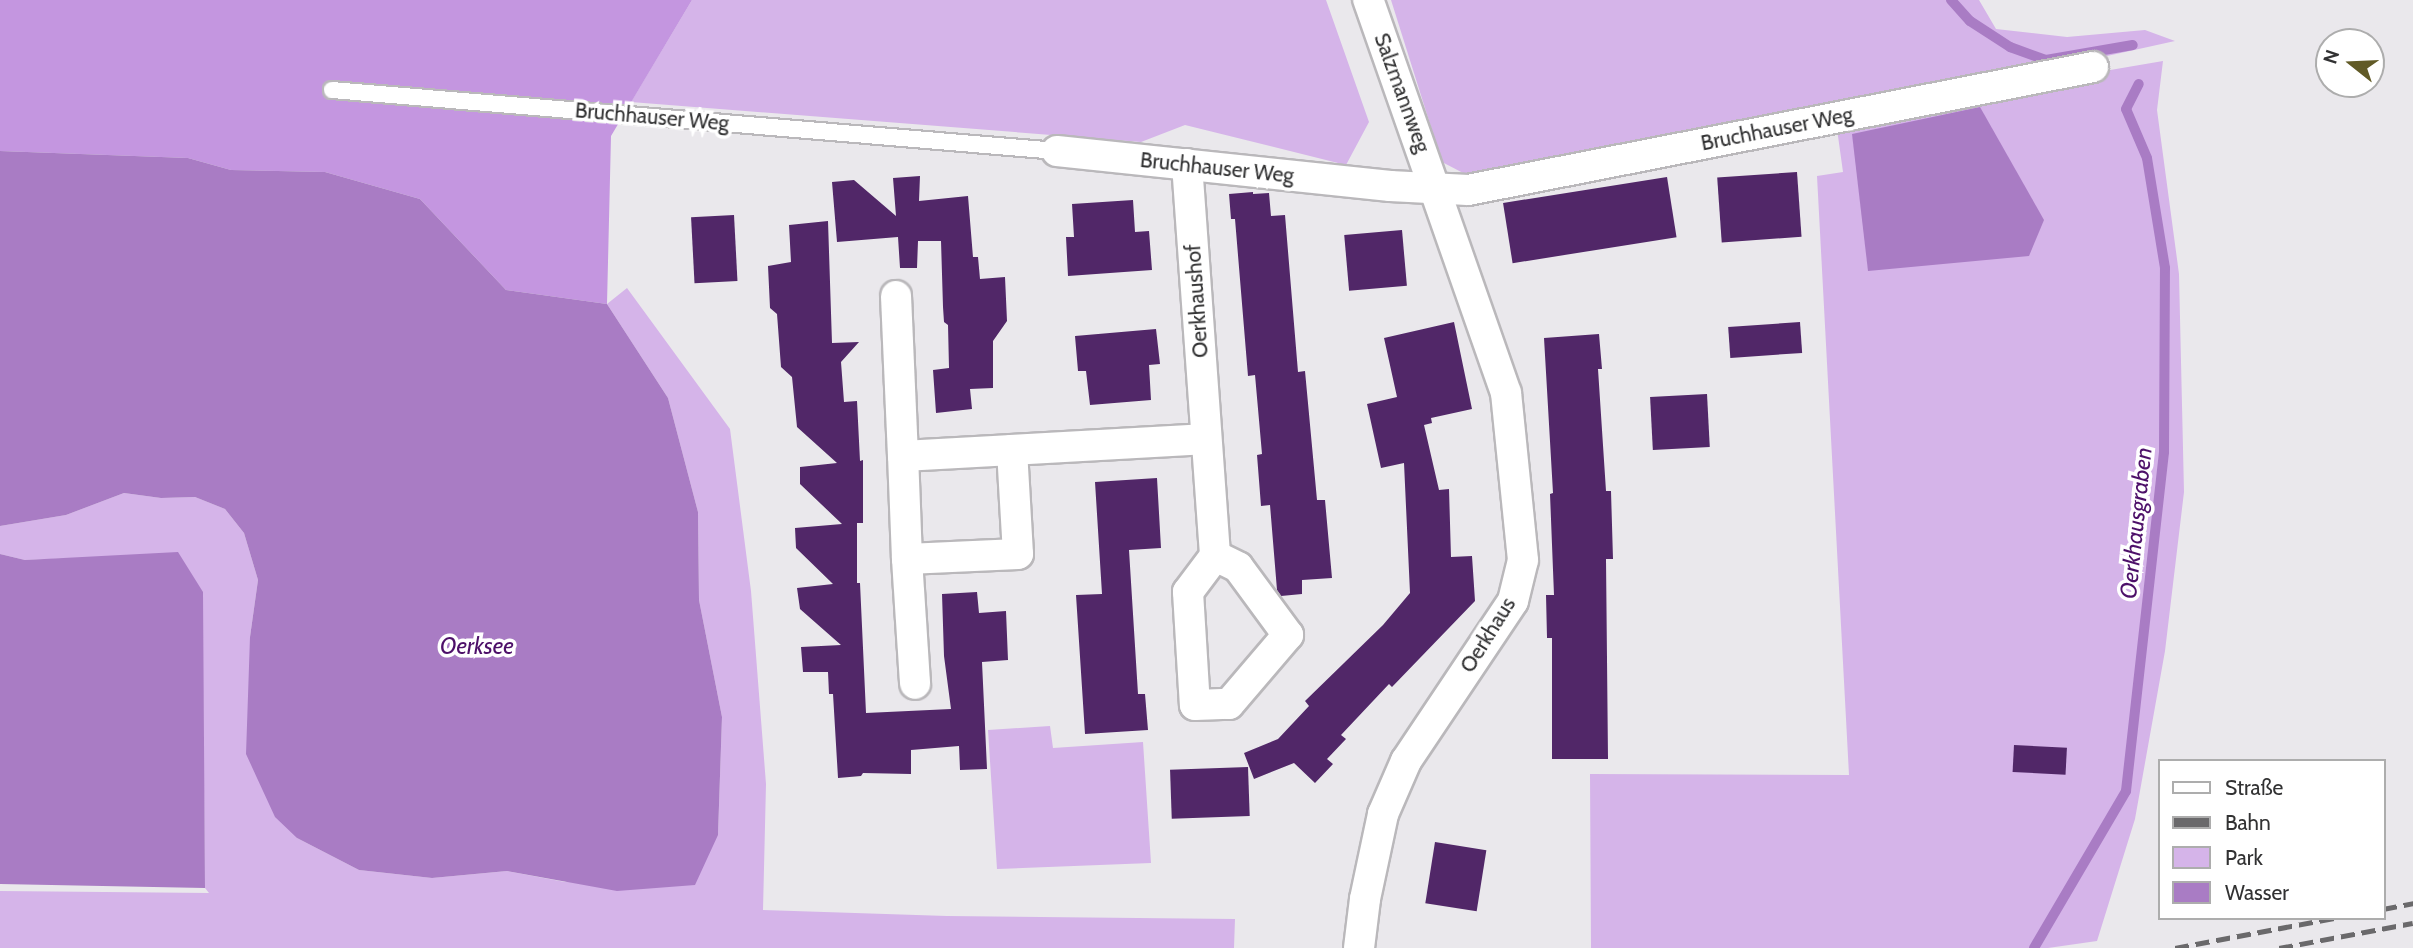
<!DOCTYPE html>
<meta charset="utf-8">
<style>
body{margin:0}
#map{position:relative;width:2413px;height:948px;overflow:hidden;background:#eae8ec;font-family:Cabin,sans-serif}
div>[style]{position:absolute}
.green>*{inset:0;background:#d5b4e9}
.forest>*{inset:0;background:#c496e0}
.water>*{inset:0;background:#a97cc4}
.stream>*{height:10px;margin:-5px;padding:0 5px;transform-origin:5px;border-radius:5px;background:#a97cc4}
.building>*{inset:0;background:#512768;transform-origin:0 0}
.roads{filter:drop-shadow(2px 0 #bab8bb) drop-shadow(-2px 0 #bab8bb) drop-shadow(0 2px #bab8bb) drop-shadow(0 -2px #bab8bb)}
.service>*{height:16px;margin:-8px;padding:0 8px;transform-origin:8px;border-radius:8px;background:#fff}
.minor>*{height:30px;margin:-15px;padding:0 15px;transform-origin:15px;border-radius:15px;background:#fff}
.rail>*{height:5px;margin-top:-2.5px;transform-origin:0;background:repeating-linear-gradient(90deg,#6a696b 0 14px,transparent 0 21px)}
span{translate:-50% -50%;white-space:nowrap;text-align:center;line-height:1.15;-webkit-text-stroke:7px #fff;paint-order:stroke}
.street-label{font-size:21px;color:#323233}
.water-label{font-size:23px;color:#4d1069;font-style:italic}
.legend{position:absolute;left:2158px;top:759px;width:228px;height:161px;box-sizing:border-box;background:#fff;border:2px solid #adadad;margin:0;padding:9px 12px;list-style:none;font-size:21px;color:#323233}
.legend li{display:flex;align-items:center;gap:14px;height:35px}
.legend b{width:35px;border:2px solid #adadad}
.north{position:absolute;left:2315px;top:28px;width:70px;height:70px;box-sizing:border-box;background:#fff;border:2px solid #adadad;border-radius:50%;rotate:288deg;font-size:19px;font-weight:700;line-height:28px;text-align:center;color:#323233}
.north::after{content:'';display:block;margin:auto;width:24px;height:32px;background:#615a26;clip-path:polygon(50% 0,100% 100%,50% 72%,0 100%)}
</style>
<div id="map">
<div class="green">
<div style="clip-path:polygon(692px 0,1326px 0,1369px 122px,1346px 165px,1185px 125px,1141px 142px,631px 102px)"></div>
<div style="clip-path:polygon(1391px 0,1979px 0,1996px 29px,2067px 37px,2145px 30px,2175px 41px,2048px 69px,1467px 175px,1442px 162px)"></div>
<div style="clip-path:polygon(2163px 61px,2157px 110px,2179px 274px,2184px 492px,2165px 651px,2135px 819px,2097px 941px,2048px 948px,1591px 948px,1590px 774px,1849px 775px,1817px 176px,1843px 172px,1837px 129px,2081px 75px)"></div>
<div style="clip-path:polygon(627px 288px,730px 429px,751px 591px,766px 784px,763px 910px,947px 916px,1235px 919px,1234px 948px,0 948px,0 891px,209px 893px,205px 888px,202px 592px,76px 558px,25px 560px,0 554px,0 526px,66px 515px,124px 493px,161px 498px,195px 497px,225px 509px,244px 533px,258px 580px,250px 637px,250px 675px,297px 838px,359px 870px,432px 878px,507px 871px,565px 882px,718px 835px,722px 717px,699px 600px,698px 512px,668px 398px,607px 304px)"></div>
<div style="clip-path:polygon(1050px 726px,1053px 748px,1143px 742px,1151px 863px,997px 869px,988px 730px)"></div>
</div>
<div class="forest">
<div style="clip-path:polygon(0 0,692px 0,611px 136px,607px 304px,506px 290px,420px 199px,325px 172px,231px 170px,188px 158px,0 151px)"></div>
</div>
<div class="water">
<div style="clip-path:polygon(1980px 107px,2044px 220px,2029px 256px,1868px 271px,1852px 134px)"></div>
<div style="clip-path:polygon(0 151px,188px 158px,231px 170px,325px 172px,420px 199px,506px 290px,607px 304px,668px 398px,698px 512px,699px 600px,722px 717px,718px 835px,695px 885px,617px 891px,507px 871px,432px 878px,359px 870px,297px 838px,275px 817px,246px 754px,250px 637px,258px 580px,244px 533px,225px 509px,195px 497px,161px 498px,124px 493px,66px 515px,0 526px)"></div>
<div style="clip-path:polygon(178px 552px,203px 592px,205px 888px,0 884px,0 554px,25px 560px)"></div>
</div>
<div class="stream">
<div style="left:1951px;top:0;width:28px;rotate:48deg"></div>
<div style="left:1970px;top:21px;width:48px;rotate:33deg"></div>
<div style="left:2010px;top:47px;width:38px;rotate:20deg"></div>
<div style="left:2046px;top:60px;width:88px;rotate:-9.8deg"></div>
<div style="left:2034px;top:948px;width:182px;rotate:-59.6deg"></div>
<div style="left:2126px;top:791px;width:341px;rotate:-83.6deg"></div>
<div style="left:2164px;top:452px;width:184px;rotate:-89.7deg"></div>
<div style="left:2165px;top:268px;width:111px;rotate:-99.3deg"></div>
<div style="left:2147px;top:158px;width:53px;rotate:-113.2deg"></div>
<div style="left:2126px;top:109px;width:28px;rotate:-63deg"></div>
</div>
<div class="building">
<div style="left:1797px;top:172px;width:65px;height:80px;rotate:86deg"></div>
<div style="clip-path:polygon(920px 176px,919px 201px,968px 196px,973px 257px,978px 257px,980px 279px,1005px 277px,1007px 321px,993px 341px,993px 388px,970px 389px,972px 409px,936px 413px,933px 370px,949px 368px,948px 325px,944px 322px,943px 307px,941px 241px,918px 241px,917px 268px,900px 268px,898px 237px,837px 242px,832px 182px,854px 180px,896px 216px,893px 178px)"></div>
<div style="left:1667px;top:177px;width:61px;height:166px;rotate:81deg"></div>
<div style="clip-path:polygon(1253px 192px,1253px 194px,1269px 193px,1271px 216px,1285px 215px,1298px 372px,1305px 371px,1317px 500px,1325px 500px,1332px 578px,1302px 580px,1302px 594px,1281px 596px,1277px 590px,1270px 505px,1261px 506px,1257px 455px,1262px 454px,1255px 375px,1248px 376px,1235px 219px,1231px 219px,1229px 194px)"></div>
<div style="clip-path:polygon(1133px 200px,1135px 232px,1149px 231px,1152px 270px,1068px 276px,1066px 237px,1074px 237px,1072px 204px)"></div>
<div style="left:734px;top:215px;width:66px;height:43px;rotate:87deg"></div>
<div style="clip-path:polygon(828px 221px,832px 343px,859px 342px,841px 362px,844px 402px,857px 401px,860px 461px,863px 460px,863px 523px,857px 523px,857px 583px,860px 583px,866px 713px,951px 709px,944px 656px,942px 594px,977px 592px,979px 613px,1006px 611px,1008px 660px,982px 662px,987px 769px,960px 770px,959px 746px,911px 750px,911px 774px,863px 773px,861px 776px,838px 778px,833px 694px,829px 694px,828px 672px,803px 672px,801px 647px,841px 645px,800px 609px,797px 588px,833px 584px,796px 548px,795px 528px,842px 524px,800px 484px,800px 467px,837px 463px,797px 427px,792px 377px,781px 367px,777px 314px,770px 308px,768px 266px,791px 262px,789px 225px)"></div>
<div style="left:1402px;top:230px;width:56px;height:58px;rotate:85deg"></div>
<div style="clip-path:polygon(1454px 322px,1472px 409px,1431px 418px,1432px 423px,1424px 425px,1439px 490px,1449px 489px,1451px 557px,1472px 556px,1475px 601px,1392px 687px,1389px 684px,1341px 735px,1346px 739px,1327px 759px,1333px 764px,1315px 783px,1294px 763px,1254px 779px,1244px 753px,1278px 739px,1309px 706px,1305px 701px,1383px 625px,1410px 593px,1404px 463px,1381px 468px,1367px 404px,1397px 397px,1384px 338px)"></div>
<div style="left:1800px;top:322px;width:31px;height:72px;rotate:86deg"></div>
<div style="clip-path:polygon(1156px 329px,1160px 364px,1149px 365px,1151px 400px,1090px 405px,1086px 371px,1078px 371px,1075px 336px)"></div>
<div style="clip-path:polygon(1599px 334px,1602px 369px,1598px 369px,1606px 491px,1611px 491px,1613px 559px,1606px 559px,1608px 759px,1552px 759px,1552px 638px,1547px 638px,1546px 595px,1554px 595px,1550px 494px,1553px 493px,1544px 338px)"></div>
<div style="left:1707px;top:394px;width:53px;height:57px;rotate:87deg"></div>
<div style="clip-path:polygon(1157px 478px,1161px 548px,1129px 550px,1138px 694px,1145px 694px,1148px 730px,1085px 734px,1076px 595px,1102px 594px,1095px 482px)"></div>
<div style="left:2014px;top:745px;width:53px;height:27px;rotate:3deg"></div>
<div style="left:1248px;top:767px;width:49px;height:78px;rotate:88deg"></div>
<div style="left:1435px;top:842px;width:52px;height:62px;rotate:9deg"></div>
</div>
<div class="roads">
<div class="service">
<div style="left:332px;top:90px;width:728px;rotate:4.81deg"></div>
</div>
<div class="minor">
<div style="left:1057px;top:151px;width:335px;rotate:6deg"></div>
<div style="left:1390px;top:186px;width:78px;rotate:2.9deg"></div>
<div style="left:1468px;top:190px;width:637px;rotate:-11.13deg"></div>
<div style="left:1187px;top:164px;width:393px;rotate:85.9deg"></div>
<div style="left:1215px;top:556px;width:45px;rotate:126.9deg"></div>
<div style="left:1188px;top:592px;width:113px;rotate:86.5deg"></div>
<div style="left:1195px;top:705px;width:34px;rotate:-2deg"></div>
<div style="left:1229px;top:704px;width:91px;rotate:-49.5deg"></div>
<div style="left:1288px;top:635px;width:84px;rotate:-126.3deg"></div>
<div style="left:1238px;top:567px;width:25px;rotate:-154deg"></div>
<div style="left:896px;top:296px;width:160px;rotate:87.5deg"></div>
<div style="left:1012px;top:450px;width:104px;rotate:86.7deg"></div>
<div style="left:1018px;top:554px;width:111px;rotate:177.4deg"></div>
<div style="left:907px;top:559px;width:103px;rotate:-92.2deg"></div>
<div style="left:903px;top:456px;width:109px;rotate:-3.2deg"></div>
<div style="left:1012px;top:450px;width:194px;rotate:-3.2deg"></div>
<div style="left:907px;top:559px;width:125px;rotate:86.3deg"></div>
<div style="left:1359px;top:948px;width:49px;rotate:-83deg"></div>
<div style="left:1365px;top:899px;width:87px;rotate:-78deg"></div>
<div style="left:1383px;top:814px;width:58px;rotate:-66.5deg"></div>
<div style="left:1406px;top:761px;width:192px;rotate:-56.2deg"></div>
<div style="left:1513px;top:601px;width:42px;rotate:-76.3deg"></div>
<div style="left:1523px;top:560px;width:168px;rotate:-95.8deg"></div>
<div style="left:1506px;top:393px;width:417px;rotate:-109.3deg"></div>
</div>
</div>
<div class="rail">
<div style="left:2383px;top:909px;width:31px;rotate:-11deg"></div>
<div style="left:2175px;top:948px;width:162px;rotate:-10.7deg"></div>
<div style="left:2279px;top:948px;width:136px;rotate:-10.6deg"></div>
</div>
<div class="street-label">
<span style="left:1402px;top:93px;rotate:70deg">Salzmannweg</span>
<span style="left:652px;top:117px;rotate:5deg">Bruchhauser Weg</span>
<span style="left:1777px;top:129px;rotate:-11deg">Bruchhauser Weg</span>
<span style="left:1217px;top:168px;rotate:6deg">Bruchhauser Weg</span>
<span style="left:1197px;top:301px;rotate:-94deg">Oerkhaushof</span>
<span style="left:1488px;top:635px;rotate:-58deg">Oerkhaus</span>
</div>
<div class="water-label">
<span style="left:2136px;top:523px;rotate:-84deg">Oerkhausgraben</span>
<span style="left:477px;top:646px">Oerksee</span>
</div>
<ul class="legend">
<li><b style="height:9px;background:#fff"></b>Straße</li>
<li><b style="height:9px;background:#6a696b"></b>Bahn</li>
<li><b style="height:19px;background:#d5b4e9"></b>Park</li>
<li><b style="height:19px;background:#a97cc4"></b>Wasser</li>
</ul>
<div class="north">N</div>
</div>
